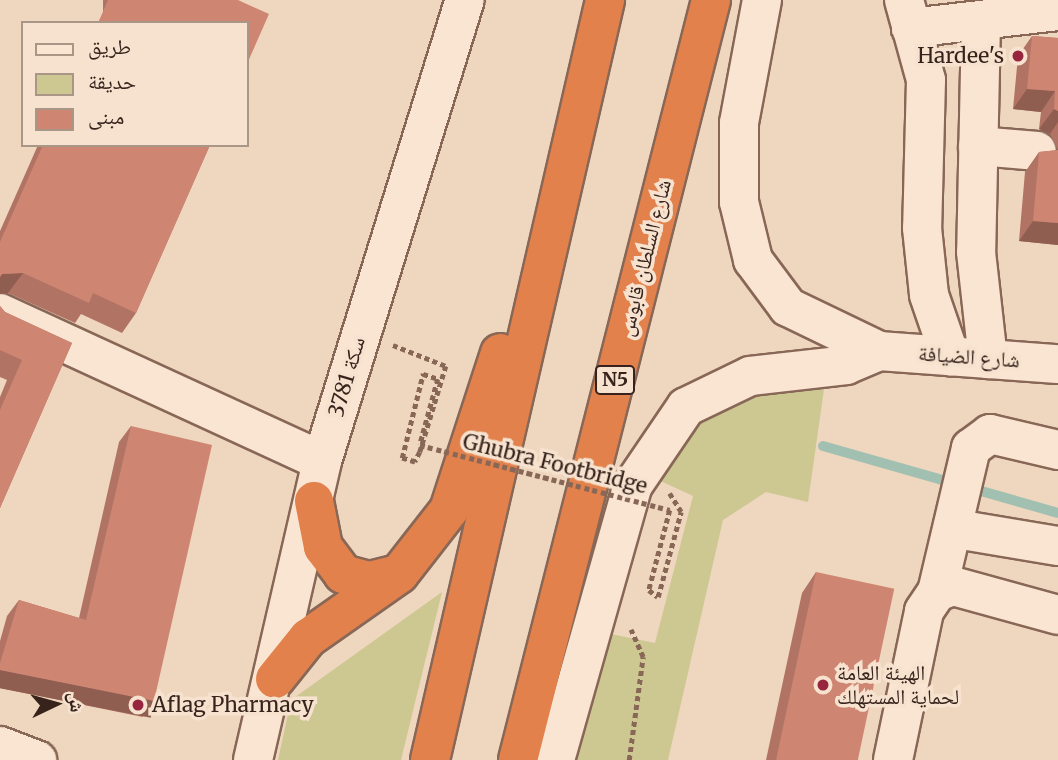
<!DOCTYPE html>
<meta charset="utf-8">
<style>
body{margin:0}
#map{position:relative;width:1058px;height:760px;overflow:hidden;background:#efd6be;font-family:Merriweather,"Noto Naskh Arabic",serif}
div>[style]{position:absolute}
.green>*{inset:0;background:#cdc892}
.stream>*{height:10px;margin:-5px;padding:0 5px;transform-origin:5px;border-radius:5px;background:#a2c0b1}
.path>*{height:4.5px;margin-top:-2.25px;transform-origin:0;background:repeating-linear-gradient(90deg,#886757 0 5px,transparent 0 8.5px)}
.roads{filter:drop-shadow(2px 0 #886757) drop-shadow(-2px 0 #886757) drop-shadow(0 2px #886757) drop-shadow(0 -2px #886757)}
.minor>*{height:38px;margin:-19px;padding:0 19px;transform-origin:19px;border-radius:19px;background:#fae5d2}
.highway>*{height:38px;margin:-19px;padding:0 19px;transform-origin:19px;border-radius:19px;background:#e2814b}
.path-bridge>*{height:4.5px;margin-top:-2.25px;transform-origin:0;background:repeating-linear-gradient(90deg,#886757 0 5px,transparent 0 8.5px)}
.wall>*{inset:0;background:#b17363;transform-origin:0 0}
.shaded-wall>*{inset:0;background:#905e50;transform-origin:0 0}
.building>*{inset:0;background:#ce8673;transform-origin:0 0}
.dots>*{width:19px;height:19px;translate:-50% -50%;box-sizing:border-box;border:4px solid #f6e2ce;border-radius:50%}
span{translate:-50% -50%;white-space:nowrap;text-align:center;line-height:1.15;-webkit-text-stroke:7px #f6e2ce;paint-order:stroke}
.shield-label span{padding:2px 5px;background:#f6e2ce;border:2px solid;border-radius:5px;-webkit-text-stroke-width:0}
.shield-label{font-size:19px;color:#37231c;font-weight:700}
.poi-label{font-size:21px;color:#37231c}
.right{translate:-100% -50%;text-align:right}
.left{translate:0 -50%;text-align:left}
.street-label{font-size:21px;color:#37231c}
.legend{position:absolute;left:21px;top:21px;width:228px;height:126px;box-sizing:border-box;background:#f6e2ce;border:2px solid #aa9687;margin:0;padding:9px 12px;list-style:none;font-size:21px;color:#37231c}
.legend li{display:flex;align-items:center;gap:14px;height:35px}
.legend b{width:35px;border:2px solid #aa9687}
.north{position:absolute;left:21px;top:669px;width:70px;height:70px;-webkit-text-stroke:5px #f6e2ce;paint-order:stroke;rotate:85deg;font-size:19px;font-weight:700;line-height:28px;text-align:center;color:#37231c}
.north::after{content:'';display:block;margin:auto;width:24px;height:32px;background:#37231c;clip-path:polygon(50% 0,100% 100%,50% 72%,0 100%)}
</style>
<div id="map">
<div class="green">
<div style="clip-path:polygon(826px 375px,808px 502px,766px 492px,723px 520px,668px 760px,568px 760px,606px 633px,655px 643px,693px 496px,652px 477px,693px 415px,753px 386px)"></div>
<div style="clip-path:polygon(442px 592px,401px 760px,278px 760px,291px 700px)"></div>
</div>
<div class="stream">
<div style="left:823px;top:446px;width:244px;rotate:15.9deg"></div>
</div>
<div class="path">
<div style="left:393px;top:345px;width:57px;rotate:21.6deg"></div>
<div style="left:446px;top:366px;width:90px;rotate:106.8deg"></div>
<div style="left:629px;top:760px;width:104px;rotate:-82.3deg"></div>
<div style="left:643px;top:657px;width:30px;rotate:-114deg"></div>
</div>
<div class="roads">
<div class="minor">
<div style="left:762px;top:0;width:125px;rotate:100.6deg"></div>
<div style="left:739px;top:123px;width:79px;rotate:90deg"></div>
<div style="left:739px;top:202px;width:60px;rotate:76.4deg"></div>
<div style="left:753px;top:260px;width:59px;rotate:53.3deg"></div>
<div style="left:788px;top:307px;width:101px;rotate:25.8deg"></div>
<div style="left:879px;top:351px;width:179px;rotate:4.2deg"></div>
<div style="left:904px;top:0;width:83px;rotate:74.6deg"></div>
<div style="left:926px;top:80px;width:148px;rotate:91.5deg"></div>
<div style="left:922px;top:228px;width:67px;rotate:84deg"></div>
<div style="left:929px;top:295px;width:65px;rotate:71deg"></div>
<div style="left:981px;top:22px;width:230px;rotate:91.2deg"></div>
<div style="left:976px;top:252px;width:108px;rotate:83.6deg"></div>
<div style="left:911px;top:28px;width:148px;rotate:-6.6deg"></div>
<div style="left:978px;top:146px;width:59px;rotate:4.8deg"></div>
<div style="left:0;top:313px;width:354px;rotate:24.7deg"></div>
<div style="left:956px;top:529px;width:103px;rotate:9.5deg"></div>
<div style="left:937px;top:592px;width:148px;rotate:-76.7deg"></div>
<div style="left:971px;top:448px;width:24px;rotate:-36deg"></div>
<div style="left:990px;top:434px;width:70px;rotate:13.2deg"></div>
<div style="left:0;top:746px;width:40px;rotate:21deg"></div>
<div style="left:253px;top:760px;width:307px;rotate:-77deg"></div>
<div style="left:322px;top:461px;width:483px;rotate:-72.8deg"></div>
<div style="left:555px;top:760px;width:286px;rotate:-74.2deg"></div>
<div style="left:633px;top:485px;width:94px;rotate:-55.8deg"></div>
<div style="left:686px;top:407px;width:71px;rotate:-25.8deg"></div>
<div style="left:750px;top:376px;width:97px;rotate:-6.5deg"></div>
<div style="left:846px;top:365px;width:36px;rotate:-23deg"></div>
<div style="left:893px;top:760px;width:152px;rotate:-78.2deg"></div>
<div style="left:924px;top:611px;width:23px;rotate:-56deg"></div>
<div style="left:937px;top:592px;width:17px;rotate:-21deg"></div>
<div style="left:953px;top:586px;width:109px;rotate:15.4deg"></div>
</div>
<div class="highway">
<div style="left:314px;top:501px;width:47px;rotate:78.9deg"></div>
<div style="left:323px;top:547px;width:34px;rotate:53deg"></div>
<div style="left:343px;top:574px;width:28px;rotate:15deg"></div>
<div style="left:370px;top:581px;width:30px;rotate:-14deg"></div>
<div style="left:399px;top:574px;width:81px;rotate:-52deg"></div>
<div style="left:449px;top:510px;width:165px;rotate:-72deg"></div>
<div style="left:275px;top:679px;width:53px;rotate:-51.2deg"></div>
<div style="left:308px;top:638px;width:111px;rotate:-35.1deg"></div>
<div style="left:430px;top:760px;width:780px;rotate:-77.03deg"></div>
<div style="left:518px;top:760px;width:784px;rotate:-75.75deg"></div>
</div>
</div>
<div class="path-bridge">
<div style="left:420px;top:452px;width:11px;rotate:117deg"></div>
<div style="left:415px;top:462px;width:14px;rotate:-163deg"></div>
<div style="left:402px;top:458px;width:87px;rotate:-76deg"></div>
<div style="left:423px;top:374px;width:16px;rotate:18deg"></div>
<div style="left:438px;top:379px;width:68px;rotate:105.3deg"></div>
<div style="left:420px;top:445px;width:258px;rotate:14.6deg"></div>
<div style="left:670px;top:510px;width:83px;rotate:104.7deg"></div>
<div style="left:649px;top:590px;width:11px;rotate:38deg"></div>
<div style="left:658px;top:597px;width:88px;rotate:-74.9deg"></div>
<div style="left:681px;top:512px;width:22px;rotate:-122deg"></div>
</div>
<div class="wall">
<div style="left:103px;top:0;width:135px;height:25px"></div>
<div style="clip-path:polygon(1032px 36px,1058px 38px,1058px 245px,1019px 241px,1025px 172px,1039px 152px,1058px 150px,1050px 134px,1039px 129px,1041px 112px,1013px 109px,1018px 56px)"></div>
<div style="clip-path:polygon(38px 145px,210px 145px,136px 313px,122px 333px,81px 314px,75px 323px,8px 293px,0 294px,0 231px)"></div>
<div style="clip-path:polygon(0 306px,5px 312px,72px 343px,0 508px,0 397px,7px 380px,0 377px)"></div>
<div style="clip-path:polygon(131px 426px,143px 717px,0 688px,0 641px,7px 616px,19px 600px,79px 618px,119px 442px)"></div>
<div style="clip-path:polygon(816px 572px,858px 760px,766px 760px,802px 593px)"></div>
</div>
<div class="shaded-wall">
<div style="clip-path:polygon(1027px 89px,1055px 91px,1041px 112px,1013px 109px)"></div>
<div style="clip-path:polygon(1054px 109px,1058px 111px,1058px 122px,1050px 134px,1039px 129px)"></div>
<div style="clip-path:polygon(1033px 221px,1058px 223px,1058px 245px,1019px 241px)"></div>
<div style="clip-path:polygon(23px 273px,8px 293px,0 294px,0 277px,2px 274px)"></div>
<div style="left:0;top:670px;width:157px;height:18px;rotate:11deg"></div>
</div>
<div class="building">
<div style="clip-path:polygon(108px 0,238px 0,269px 14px,247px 64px,247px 23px,98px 23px)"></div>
<div style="clip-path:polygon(1032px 36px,1058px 38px,1058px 111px,1054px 109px,1055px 91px,1027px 89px)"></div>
<div style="clip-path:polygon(43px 145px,210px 145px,136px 313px,93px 293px,89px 303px,23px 273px,2px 274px,0 277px,0 242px)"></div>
<div style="clip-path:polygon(1058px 150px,1058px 223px,1033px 221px,1039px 152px)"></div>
<div style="clip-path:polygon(0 306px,5px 312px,72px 343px,0 508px,0 410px,22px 360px,0 350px)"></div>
<div style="clip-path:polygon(131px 426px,212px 445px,154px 701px,0 670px,0 663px,19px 600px,86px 620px)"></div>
<div style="left:816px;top:572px;width:80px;height:192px;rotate:12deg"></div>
</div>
<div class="dots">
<div style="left:1018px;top:56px;background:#98253e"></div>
<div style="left:823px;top:685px;background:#98253e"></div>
<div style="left:138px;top:705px;background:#98253e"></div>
</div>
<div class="shield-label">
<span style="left:615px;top:380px">N5</span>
</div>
<div class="poi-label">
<span class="right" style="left:1004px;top:56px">Hardee's</span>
<span class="left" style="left:837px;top:685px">الهيئة العامة<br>لحماية المستهلك</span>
<span class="left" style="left:152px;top:705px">Aflag Pharmacy</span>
</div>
<div class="street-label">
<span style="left:645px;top:258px;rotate:-76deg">شارع السلطان قابوس</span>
<span style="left:969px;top:357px;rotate:4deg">شارع الضيافة</span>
<span style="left:347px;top:377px;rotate:-74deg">سكة 3781</span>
<span style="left:555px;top:464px;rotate:14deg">Ghubra Footbridge</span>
</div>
<ul class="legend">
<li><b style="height:9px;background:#fae5d2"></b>طريق</li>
<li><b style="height:19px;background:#cdc892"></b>حديقة</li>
<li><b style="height:19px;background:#ce8673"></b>مبنى</li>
</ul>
<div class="north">ش</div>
</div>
